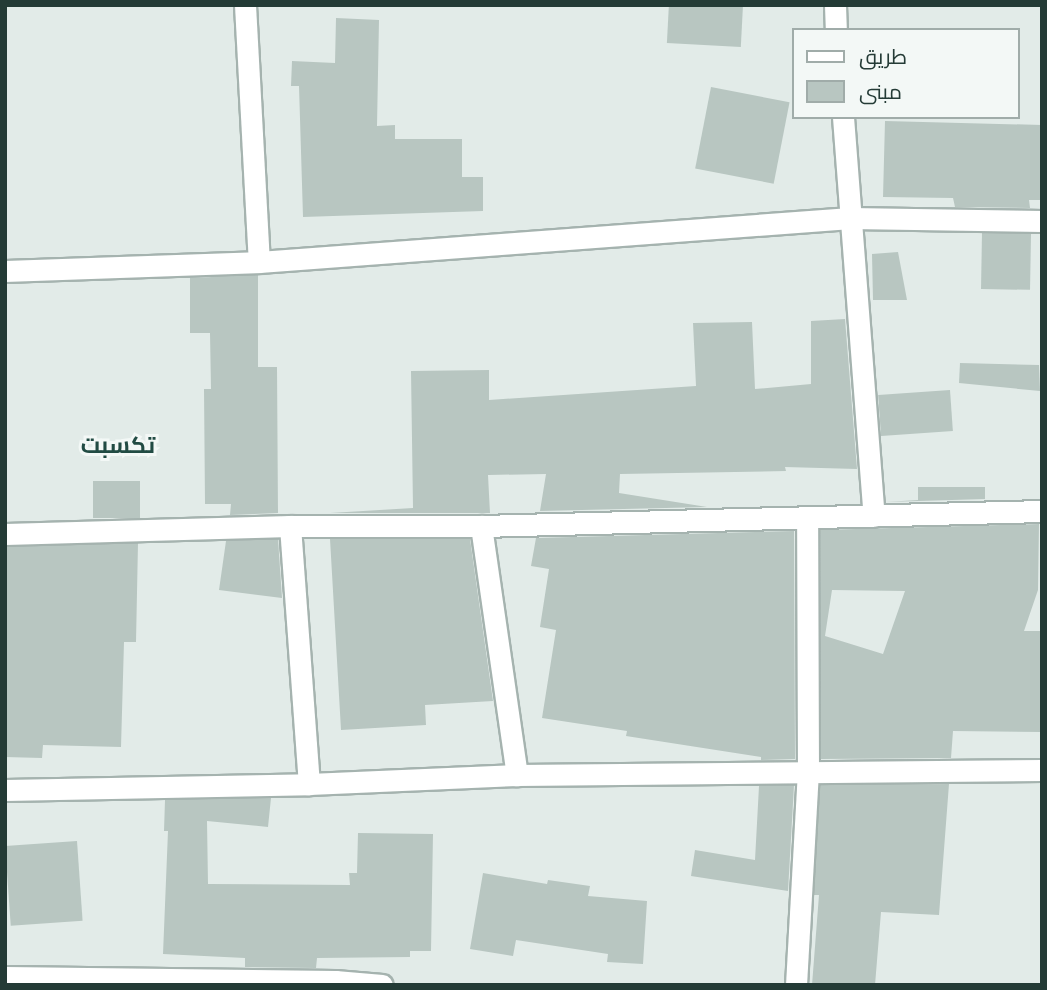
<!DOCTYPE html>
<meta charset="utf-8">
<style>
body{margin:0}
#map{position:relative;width:1047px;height:990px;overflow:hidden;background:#e2ebe8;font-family:"Space Grotesk",Cairo,sans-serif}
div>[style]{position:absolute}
.building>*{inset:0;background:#b8c6c1;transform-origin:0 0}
.roads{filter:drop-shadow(2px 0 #a5b3af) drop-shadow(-2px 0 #a5b3af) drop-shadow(0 2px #a5b3af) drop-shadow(0 -2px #a5b3af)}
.minor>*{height:21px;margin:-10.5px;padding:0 10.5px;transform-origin:10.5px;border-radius:10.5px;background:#fff}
span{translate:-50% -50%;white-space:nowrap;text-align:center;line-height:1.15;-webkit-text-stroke:6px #f3f8f6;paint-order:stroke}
.neighbourhood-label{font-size:23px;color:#214b43;font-weight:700}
.frame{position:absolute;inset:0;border:7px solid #243b36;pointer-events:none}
.legend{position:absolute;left:792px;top:28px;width:228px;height:91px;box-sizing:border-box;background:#f3f8f6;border:2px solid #a0aca9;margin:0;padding:9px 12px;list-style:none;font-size:21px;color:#243b36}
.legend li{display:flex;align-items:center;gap:14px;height:35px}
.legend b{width:35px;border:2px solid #a0aca9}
</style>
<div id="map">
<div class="building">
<div style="left:743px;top:5px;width:42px;height:74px;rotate:93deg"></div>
<div style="clip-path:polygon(336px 18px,379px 20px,377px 126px,395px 125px,395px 139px,462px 139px,462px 177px,483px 177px,483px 211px,303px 217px,299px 86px,291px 86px,292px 61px,335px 63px)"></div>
<div style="left:711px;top:87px;width:80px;height:83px;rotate:11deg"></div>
<div style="clip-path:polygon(885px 121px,1042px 125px,1042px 200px,1029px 200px,1030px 208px,955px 207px,953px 198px,883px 197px)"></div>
<div style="left:982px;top:233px;width:49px;height:56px;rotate:1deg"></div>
<div style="clip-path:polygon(898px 252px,907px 300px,873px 300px,872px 254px)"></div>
<div style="clip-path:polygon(258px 275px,258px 367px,277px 367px,278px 513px,230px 515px,231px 504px,205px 504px,204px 389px,211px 389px,210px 333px,190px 333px,190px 278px)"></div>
<div style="clip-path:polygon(845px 319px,857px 469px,785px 467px,786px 471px,620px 474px,619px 493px,707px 507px,540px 511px,546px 474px,488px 475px,490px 513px,330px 513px,413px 508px,411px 371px,489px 370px,489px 400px,696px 386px,693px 323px,752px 322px,755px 389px,811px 384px,811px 321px)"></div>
<div style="clip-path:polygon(960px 363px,1039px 365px,1040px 391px,959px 383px)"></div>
<div style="left:950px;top:390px;width:41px;height:72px;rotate:86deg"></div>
<div style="left:93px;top:481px;width:47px;height:37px"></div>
<div style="clip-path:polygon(918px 487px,985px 487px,985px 499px,886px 502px,918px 500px)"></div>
<div style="clip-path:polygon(evenodd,1039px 524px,1038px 590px,1024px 631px,1042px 631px,1042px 732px,953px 731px,951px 758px,821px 759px,820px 530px,1039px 524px,832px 590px,905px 591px,883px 654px,825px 636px,832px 590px)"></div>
<div style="clip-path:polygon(794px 531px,795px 759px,761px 760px,761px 757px,626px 736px,627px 731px,542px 718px,556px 630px,540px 627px,549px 569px,531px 566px,536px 538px)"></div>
<div style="clip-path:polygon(278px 539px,282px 598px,219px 590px,226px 541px)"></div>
<div style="clip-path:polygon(330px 539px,470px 539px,493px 701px,425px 705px,426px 725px,341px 730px)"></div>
<div style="clip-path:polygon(138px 543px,136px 642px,124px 642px,121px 747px,43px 745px,42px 758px,5px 757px,5px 547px)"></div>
<div style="clip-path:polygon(949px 784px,939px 915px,881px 912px,875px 985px,812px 985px,819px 895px,814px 895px,820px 785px)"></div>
<div style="clip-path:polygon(794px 785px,788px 891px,691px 876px,695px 850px,755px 860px,759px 786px)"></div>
<div style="clip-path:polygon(271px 798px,268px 827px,207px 821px,208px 884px,350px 885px,349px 873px,357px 873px,358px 833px,433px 834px,431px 951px,410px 951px,410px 957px,317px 958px,316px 968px,245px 967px,245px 958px,163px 954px,168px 831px,164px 831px,165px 800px)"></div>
<div style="left:77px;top:841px;width:80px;height:72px;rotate:86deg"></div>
<div style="clip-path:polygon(483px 873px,547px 884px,548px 880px,590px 886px,588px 896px,647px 901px,643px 964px,607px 962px,608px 954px,516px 940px,513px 956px,470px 949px)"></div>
</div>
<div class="roads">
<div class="minor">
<div style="left:245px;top:5px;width:257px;rotate:86.9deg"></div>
<div style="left:835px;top:5px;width:25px;rotate:88deg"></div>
<div style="left:843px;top:117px;width:400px;rotate:85.6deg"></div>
<div style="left:5px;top:271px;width:254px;rotate:-2deg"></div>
<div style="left:259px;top:262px;width:593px;rotate:-4.26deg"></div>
<div style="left:850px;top:218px;width:192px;rotate:0.9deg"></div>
<div style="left:290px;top:526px;width:259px;rotate:85.8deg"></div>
<div style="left:481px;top:526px;width:252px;rotate:81.8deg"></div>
<div style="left:5px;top:534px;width:285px;rotate:-1.6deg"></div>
<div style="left:290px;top:526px;width:191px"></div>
<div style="left:481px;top:526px;width:561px;rotate:-1.53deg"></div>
<div style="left:5px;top:790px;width:304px;rotate:-1.1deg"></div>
<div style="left:309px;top:784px;width:208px;rotate:-2.5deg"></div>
<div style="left:517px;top:775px;width:525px;rotate:-0.55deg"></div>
<div style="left:5px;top:977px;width:330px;rotate:0.7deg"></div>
<div style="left:335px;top:981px;width:4px;rotate:90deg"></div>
<div style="left:335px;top:981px;width:47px;rotate:4.9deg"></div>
<div style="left:796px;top:985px;width:214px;rotate:-86.8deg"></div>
<div style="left:808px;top:771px;width:254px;rotate:-90.2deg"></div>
</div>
</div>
<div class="neighbourhood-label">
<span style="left:118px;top:445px">تكسبت</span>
</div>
<div class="frame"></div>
<ul class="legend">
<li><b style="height:9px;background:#fff"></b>طريق</li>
<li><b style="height:19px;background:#b8c6c1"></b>مبنى</li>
</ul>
</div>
